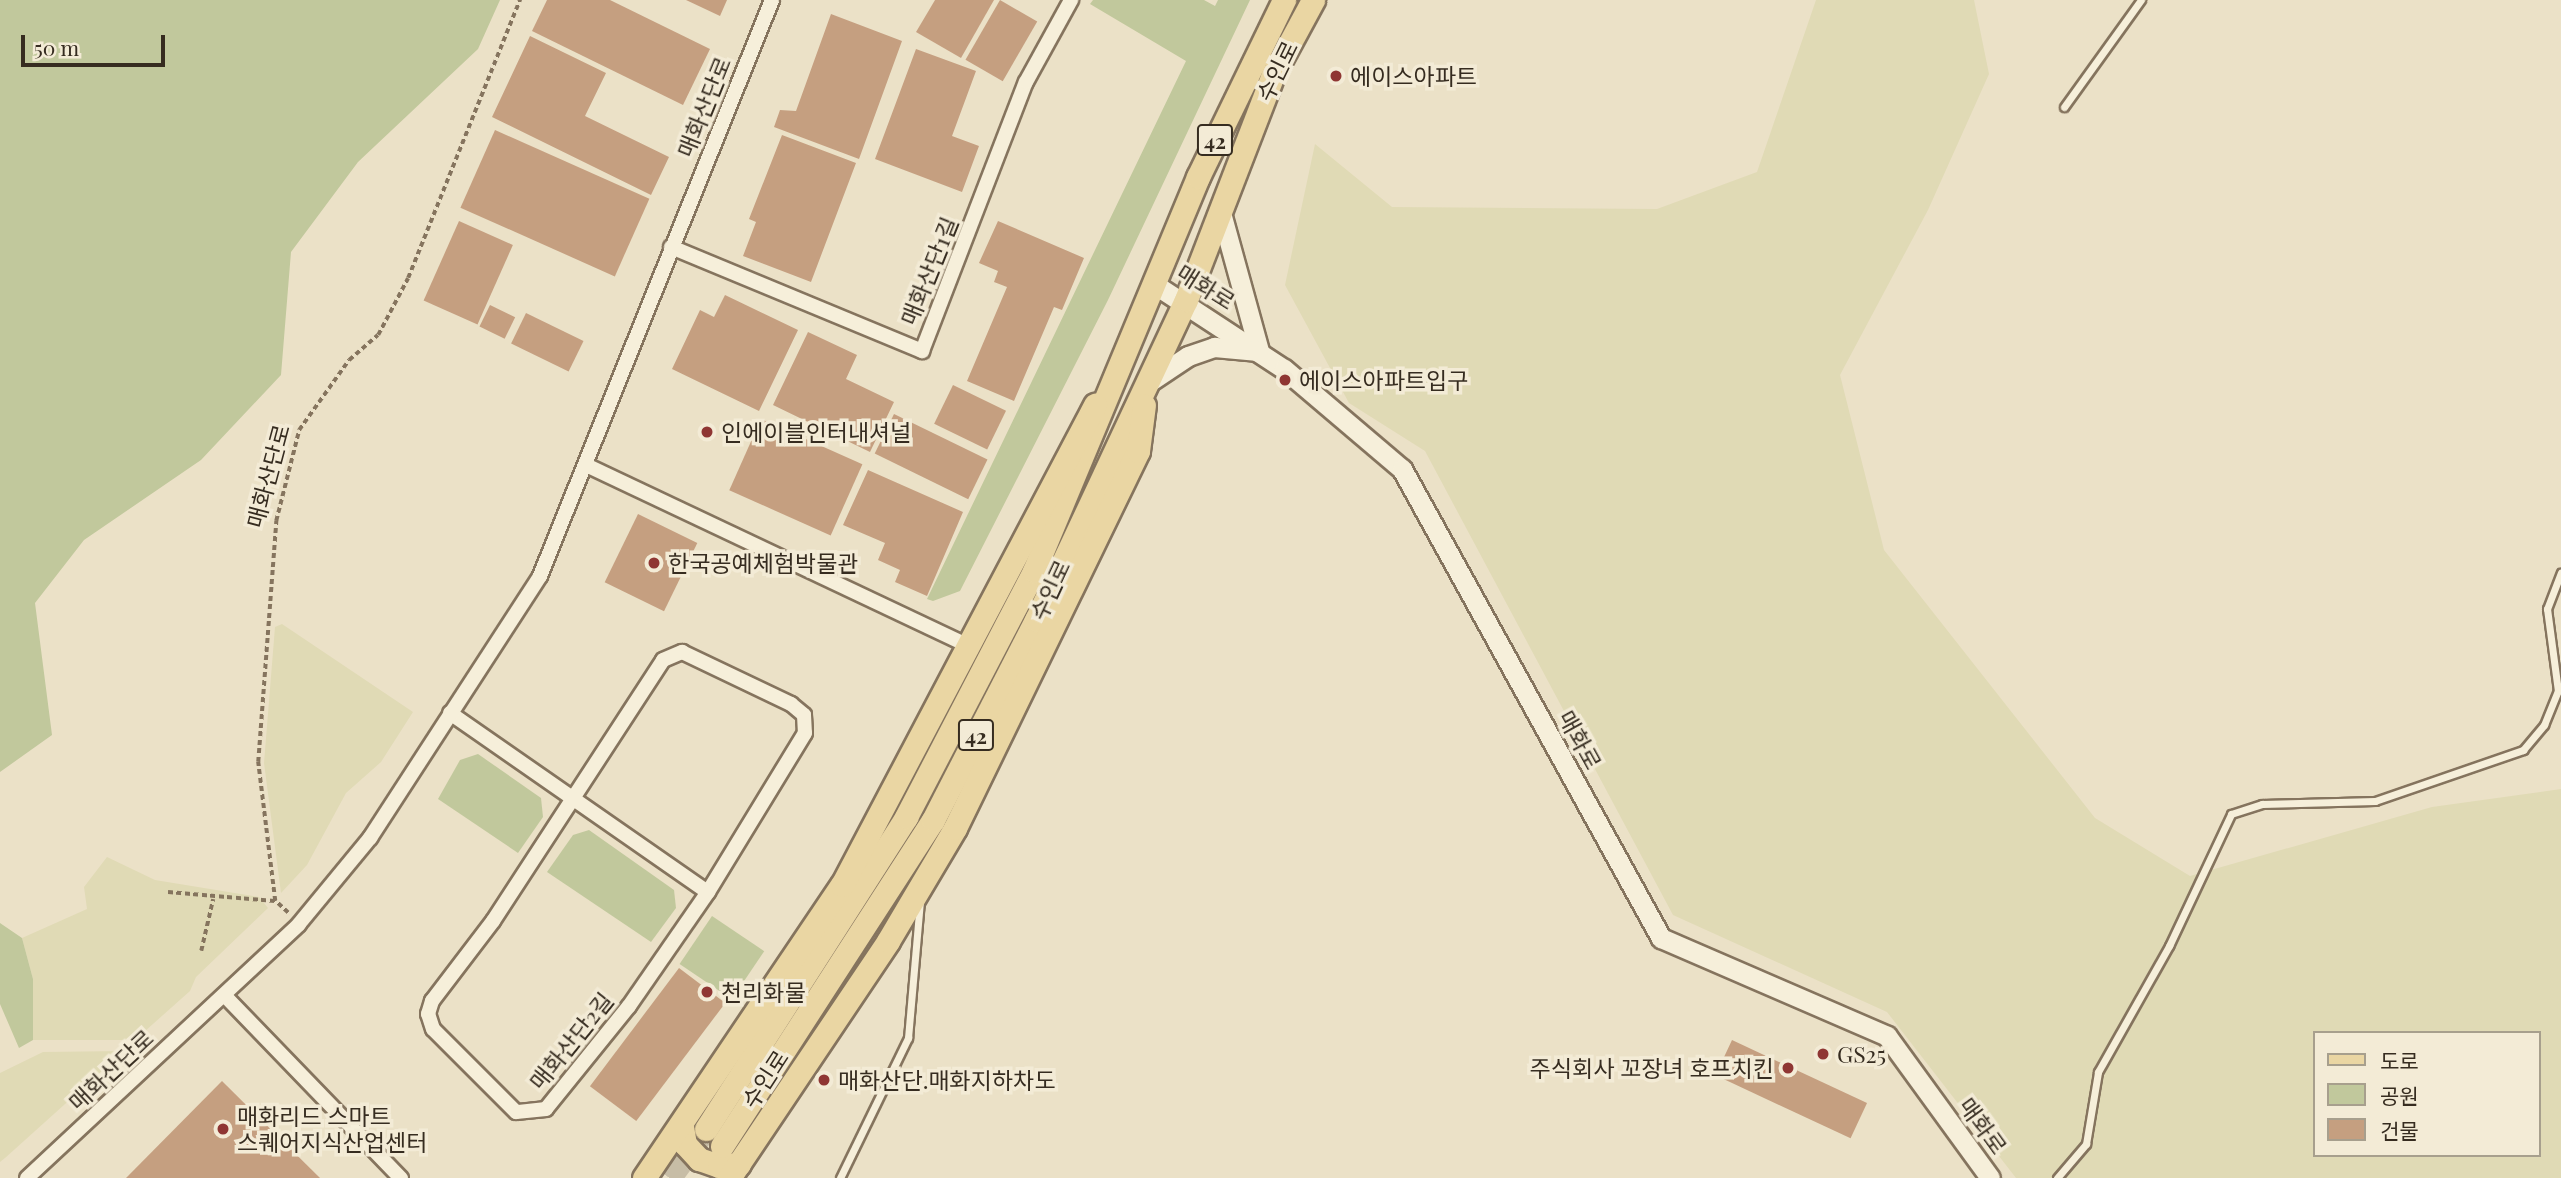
<!DOCTYPE html>
<meta charset="utf-8">
<style>
body{margin:0}
#map{position:relative;width:2561px;height:1178px;overflow:hidden;background:#ebe1c7;font-family:"Playfair Display","Noto Sans KR",serif}
div>[style]{position:absolute}
.farmland>*{inset:0;background:#e0dab5}
.green>*{inset:0;background:#c1c89c;transform-origin:0 0}
.building>*{inset:0;background:#c59f80;transform-origin:0 0}
.primary-tunnel>*{height:23px;margin-top:-11.5px;transform-origin:0;background:repeating-linear-gradient(90deg,#c7bda6 0 23px,transparent 0 34px)}
.path>*{height:3.5px;margin-top:-1.75px;transform-origin:0;background:repeating-linear-gradient(90deg,#85745e 0 5px,transparent 0 8.5px)}
.roads{filter:drop-shadow(2px 0 #85745e) drop-shadow(-2px 0 #85745e) drop-shadow(0 2px #85745e) drop-shadow(0 -2px #85745e)}
.service>*{height:7px;margin:-3.5px;padding:0 3.5px;transform-origin:3.5px;border-radius:3.5px;background:#f6efda}
.minor>*{height:14px;margin:-7px;padding:0 7px;transform-origin:7px;border-radius:7px;background:#f6efda}
.tertiary>*{height:19px;margin:-9.5px;padding:0 9.5px;transform-origin:9.5px;border-radius:9.5px;background:#f6efda}
.primary>*{height:23px;margin:-11.5px;padding:0 11.5px;transform-origin:11.5px;border-radius:11.5px;background:#ead6a3}
.dots>*{width:19px;height:19px;translate:-50% -50%;box-sizing:border-box;border:4px solid #f3ebd6;border-radius:50%}
span{translate:-50% -50%;white-space:nowrap;text-align:center;line-height:1.15;-webkit-text-stroke:7px #f3ebd6;paint-order:stroke}
.shield-label span{padding:2px 5px;background:#f3ebd6;border:2px solid;border-radius:5px;-webkit-text-stroke-width:0}
.shield-label{font-size:21px;color:#362c20;font-weight:700}
.street-label{font-size:23px;color:#362c20}
.poi-label{font-size:23px;color:#362c20}
.left{translate:0 -50%;text-align:left}
.right{translate:-100% -50%;text-align:right}
.legend{position:absolute;left:2313px;top:1031px;width:228px;height:126px;box-sizing:border-box;background:#f3ebd6;border:2px solid #a79f8d;margin:0;padding:9px 12px;list-style:none;font-size:21px;color:#362c20}
.legend li{display:flex;align-items:center;gap:14px;height:35px}
.legend b{width:35px;border:2px solid #a79f8d}
.scale{position:absolute;left:21px;top:35px;width:144px;height:32px;box-sizing:border-box;border:4px solid #362c20;border-top:0;padding-left:9px;font-size:21px;line-height:24px;white-space:nowrap;color:#362c20;-webkit-text-stroke:5px #f3ebd6;paint-order:stroke}
</style>
<div id="map">
<div class="farmland">
<div style="clip-path:polygon(evenodd,1816px 0,1974px 0,1989px 74px,1928px 210px,1840px 375px,1884px 550px,2095px 818px,2190px 876px,2432px 807px,2561px 789px,2561px 1178px,2016px 1178px,1887px 1012px,1673px 915px,1425px 451px,1349px 403px,1285px 285px,1315px 144px,1392px 207px,1657px 209px,1757px 172px,1816px 0,2314px 1033px,2538px 1033px,2538px 1155px,2314px 1155px,2314px 1033px)"></div>
<div style="clip-path:polygon(282px 624px,413px 712px,381px 762px,346px 793px,307px 865px,281px 893px,264px 763px,275px 627px)"></div>
<div style="clip-path:polygon(107px 857px,155px 880px,259px 897px,268px 908px,196px 977px,190px 991px,135px 1040px,33px 1040px,33px 979px,22px 938px,87px 909px,84px 887px)"></div>
<div style="clip-path:polygon(124px 1051px,5px 1158px,0 1162px,0 1073px,43px 1052px)"></div>
</div>
<div class="green">
<div style="clip-path:polygon(0 0,500px 0,478px 49px,358px 162px,291px 252px,281px 375px,201px 460px,84px 540px,35px 603px,52px 735px,0 772px)"></div>
<div style="clip-path:polygon(1093px 0,1204px 0,1215px 6px,1218px 0,1250px 0,1108px 300px,960px 591px,933px 601px,927px 599px,1186px 61px,1090px 4px)"></div>
<div style="clip-path:polygon(478px 754px,541px 798px,543px 817px,518px 853px,438px 799px,460px 760px)"></div>
<div style="clip-path:polygon(589px 830px,674px 890px,676px 908px,651px 942px,547px 872px,573px 835px)"></div>
<div style="clip-path:polygon(0 905px,0 923px,22px 938px,33px 979px,33px 1040px,19px 1048px,0 1004px)"></div>
<div style="left:712px;top:916px;width:63px;height:58px;rotate:34deg"></div>
</div>
<div class="building">
<div style="clip-path:polygon(547px 0,610px 0,710px 49px,683px 105px,532px 31px)"></div>
<div style="clip-path:polygon(686px 0,727px 0,720px 16px)"></div>
<div style="clip-path:polygon(935px 0,994px 0,961px 58px,916px 32px)"></div>
<div style="left:1000px;top:0;width:43px;height:69px;rotate:30deg"></div>
<div style="clip-path:polygon(831px 14px,902px 41px,859px 159px,774px 127px,780px 110px,796px 111px)"></div>
<div style="clip-path:polygon(530px 36px,606px 73px,585px 116px,669px 157px,651px 195px,492px 117px)"></div>
<div style="clip-path:polygon(916px 49px,976px 71px,952px 136px,979px 146px,962px 192px,875px 159px)"></div>
<div style="left:495px;top:130px;width:169px;height:85px;rotate:24deg"></div>
<div style="clip-path:polygon(782px 135px,856px 163px,811px 282px,743px 256px,756px 222px,749px 219px)"></div>
<div style="left:459px;top:221px;width:59px;height:87px;rotate:24deg"></div>
<div style="clip-path:polygon(998px 221px,1084px 258px,1062px 310px,1054px 307px,1014px 401px,967px 381px,1007px 287px,994px 282px,998px 271px,979px 263px)"></div>
<div style="clip-path:polygon(725px 295px,798px 330px,759px 411px,672px 369px,700px 310px,714px 317px)"></div>
<div style="left:490px;top:305px;width:28px;height:24px;rotate:26deg"></div>
<div style="left:526px;top:313px;width:64px;height:34px;rotate:26deg"></div>
<div style="clip-path:polygon(808px 332px,857px 355px,846px 379px,894px 402px,870px 452px,773px 405px)"></div>
<div style="left:953px;top:385px;width:59px;height:43px;rotate:26deg"></div>
<div style="left:894px;top:414px;width:104px;height:44px;rotate:26deg"></div>
<div style="left:761px;top:419px;width:111px;height:78px;rotate:24deg"></div>
<div style="clip-path:polygon(868px 470px,963px 512px,927px 596px,895px 582px,900px 570px,878px 560px,885px 543px,843px 525px)"></div>
<div style="left:638px;top:514px;width:66px;height:76px;rotate:26deg"></div>
<div style="left:679px;top:968px;width:58px;height:148px;rotate:37deg"></div>
<div style="left:1732px;top:1040px;width:149px;height:39px;rotate:25deg"></div>
<div style="clip-path:polygon(222px 1081px,320px 1178px,126px 1178px)"></div>
</div>
<div class="primary-tunnel">
<div style="left:670px;top:1178px;width:61px;rotate:-53.7deg"></div>
</div>
<div class="path">
<div style="left:168px;top:892px;width:107px;rotate:4.8deg"></div>
<div style="left:288px;top:913px;width:18px;rotate:-137deg"></div>
<div style="left:275px;top:901px;width:140px;rotate:-97deg"></div>
<div style="left:258px;top:762px;width:242px;rotate:-85.7deg"></div>
<div style="left:276px;top:521px;width:94px;rotate:-75.8deg"></div>
<div style="left:299px;top:430px;width:86px;rotate:-54.5deg"></div>
<div style="left:349px;top:360px;width:38px;rotate:-41deg"></div>
<div style="left:378px;top:335px;width:64px;rotate:-62.2deg"></div>
<div style="left:408px;top:278px;width:300px;rotate:-68.1deg"></div>
<div style="left:201px;top:951px;width:53px;rotate:-77deg"></div>
</div>
<div class="roads">
<div class="service">
<div style="left:2064px;top:107px;width:132px;rotate:-54.3deg"></div>
<div style="left:840px;top:1178px;width:156px;rotate:-64.1deg"></div>
<div style="left:908px;top:1038px;width:138px;rotate:-85deg"></div>
<div style="left:2057px;top:1178px;width:45px;rotate:-49.5deg"></div>
<div style="left:2086px;top:1144px;width:73px;rotate:-80.5deg"></div>
<div style="left:2098px;top:1072px;width:145px;rotate:-60.6deg"></div>
<div style="left:2169px;top:946px;width:146px;rotate:-64.8deg"></div>
<div style="left:2231px;top:814px;width:33px;rotate:-18deg"></div>
<div style="left:2262px;top:804px;width:113px;rotate:-1.5deg"></div>
<div style="left:2375px;top:801px;width:157px;rotate:-19deg"></div>
<div style="left:2523px;top:750px;width:33px;rotate:-50deg"></div>
<div style="left:2544px;top:725px;width:37px;rotate:-68deg"></div>
<div style="left:2558px;top:691px;width:83px;rotate:-97.6deg"></div>
<div style="left:2547px;top:609px;width:39px;rotate:-69deg"></div>
</div>
<div class="minor">
<div style="left:671px;top:247px;width:272px;rotate:22.5deg"></div>
<div style="left:922px;top:351px;width:288px;rotate:-68.9deg"></div>
<div style="left:1026px;top:82px;width:94px;rotate:-61.2deg"></div>
<div style="left:586px;top:465px;width:420px;rotate:25.3deg"></div>
<div style="left:682px;top:652px;width:121px;rotate:25.5deg"></div>
<div style="left:791px;top:704px;width:17px;rotate:40deg"></div>
<div style="left:804px;top:715px;width:18px;rotate:87deg"></div>
<div style="left:805px;top:733px;width:186px;rotate:121.4deg"></div>
<div style="left:708px;top:892px;width:139px;rotate:124.7deg"></div>
<div style="left:629px;top:1006px;width:132px;rotate:128.9deg"></div>
<div style="left:546px;top:1109px;width:30px;rotate:174deg"></div>
<div style="left:516px;top:1112px;width:117px;rotate:-135deg"></div>
<div style="left:433px;top:1029px;width:16px;rotate:-108deg"></div>
<div style="left:428px;top:1014px;width:14px;rotate:-73deg"></div>
<div style="left:432px;top:1001px;width:101px;rotate:-52.7deg"></div>
<div style="left:493px;top:921px;width:311px;rotate:-56.9deg"></div>
<div style="left:663px;top:660px;width:21px;rotate:-23deg"></div>
<div style="left:450px;top:713px;width:314px;rotate:34.8deg"></div>
<div style="left:226px;top:997px;width:252px;rotate:46deg"></div>
<div style="left:27px;top:1178px;width:372px;rotate:-43deg"></div>
<div style="left:299px;top:924px;width:112px;rotate:-50.5deg"></div>
<div style="left:370px;top:838px;width:312px;rotate:-57deg"></div>
<div style="left:540px;top:576px;width:621px;rotate:-68.06deg"></div>
</div>
<div class="tertiary">
<div style="left:1220px;top:209px;width:147px;rotate:74.6deg"></div>
<div style="left:1154px;top:284px;width:155px;rotate:33.2deg"></div>
<div style="left:1284px;top:369px;width:155px;rotate:40.3deg"></div>
<div style="left:1402px;top:469px;width:536px;rotate:61.09deg"></div>
<div style="left:1661px;top:938px;width:246px;rotate:23.4deg"></div>
<div style="left:1887px;top:1036px;width:175px;rotate:54deg"></div>
<div style="left:1146px;top:384px;width:50px;rotate:-33.7deg"></div>
<div style="left:1188px;top:356px;width:28px;rotate:-19deg"></div>
<div style="left:1214px;top:347px;width:44px;rotate:5.2deg"></div>
</div>
<div class="primary">
<div style="left:682px;top:1127px;width:17px;rotate:80deg"></div>
<div style="left:685px;top:1144px;width:21px;rotate:47deg"></div>
<div style="left:699px;top:1159px;width:21px;rotate:19deg"></div>
<div style="left:719px;top:1166px;width:20px;rotate:-6deg"></div>
<div style="left:706px;top:1129px;width:371px;rotate:-57.3deg"></div>
<div style="left:906px;top:817px;width:277px;rotate:-62.5deg"></div>
<div style="left:1034px;top:571px;width:427px;rotate:-67.4deg"></div>
<div style="left:1198px;top:177px;width:197px;rotate:-64.1deg"></div>
<div style="left:722px;top:1146px;width:388px;rotate:-57.1deg"></div>
<div style="left:933px;top:820px;width:225px;rotate:-62.8deg"></div>
<div style="left:1036px;top:620px;width:353px;rotate:-64.9deg"></div>
<div style="left:1186px;top:300px;width:242px;rotate:-68.9deg"></div>
<div style="left:1273px;top:74px;width:84px;rotate:-61.6deg"></div>
<div style="left:644px;top:1178px;width:354px;rotate:-56deg"></div>
<div style="left:842px;top:885px;width:543px;rotate:-62.21deg"></div>
<div style="left:729px;top:1178px;width:285px;rotate:-56.1deg"></div>
<div style="left:888px;top:941px;width:131px;rotate:-59.3deg"></div>
<div style="left:955px;top:828px;width:419px;rotate:-64.1deg"></div>
<div style="left:1138px;top:451px;width:46px;rotate:-82.6deg"></div>
</div>
</div>
<div class="dots">
<div style="left:1336px;top:76px;background:#8f3633"></div>
<div style="left:1285px;top:380px;background:#8f3633"></div>
<div style="left:707px;top:432px;background:#8f3633"></div>
<div style="left:654px;top:563px;background:#8f3633"></div>
<div style="left:707px;top:992px;background:#8f3633"></div>
<div style="left:1823px;top:1054px;background:#8f3633"></div>
<div style="left:1788px;top:1068px;background:#8f3633"></div>
<div style="left:824px;top:1080px;background:#8f3633"></div>
<div style="left:223px;top:1129px;background:#8f3633"></div>
</div>
<div class="shield-label">
<span style="left:1215px;top:140px">42</span>
<span style="left:976px;top:735px">42</span>
</div>
<div class="street-label">
<span style="left:1277px;top:71px;rotate:-64deg">수인로</span>
<span style="left:704px;top:107px;rotate:-68deg">매화산단로</span>
<span style="left:929px;top:271px;rotate:-68deg">매화산단1길</span>
<span style="left:1206px;top:287px;rotate:32deg">매화로</span>
<span style="left:268px;top:476px;rotate:-75deg">매화산단로</span>
<span style="left:1050px;top:590px;rotate:-65deg">수인로</span>
<span style="left:1580px;top:740px;rotate:61deg">매화로</span>
<span style="left:571px;top:1041px;rotate:-51deg">매화산단2길</span>
<span style="left:111px;top:1070px;rotate:-43deg">매화산단로</span>
<span style="left:765px;top:1079px;rotate:-57deg">수인로</span>
<span style="left:1983px;top:1126px;rotate:54deg">매화로</span>
</div>
<div class="poi-label">
<span class="left" style="left:1350px;top:76px">에이스아파트</span>
<span class="left" style="left:1299px;top:380px">에이스아파트입구</span>
<span class="left" style="left:721px;top:432px">인에이블인터내셔널</span>
<span class="left" style="left:668px;top:563px">한국공예체험박물관</span>
<span class="left" style="left:721px;top:992px">천리화물</span>
<span class="left" style="left:1837px;top:1054px">GS25</span>
<span class="right" style="left:1774px;top:1068px">주식회사 꼬장녀 호프치킨</span>
<span class="left" style="left:838px;top:1080px">매화산단.매화지하차도</span>
<span class="left" style="left:237px;top:1129px">매화리드 스마트<br>스퀘어지식산업센터</span>
</div>
<ul class="legend">
<li><b style="height:9px;background:#ead6a3"></b>도로</li>
<li><b style="height:19px;background:#c1c89c"></b>공원</li>
<li><b style="height:19px;background:#c59f80"></b>건물</li>
</ul>
<div class="scale">50 m</div>
</div>
